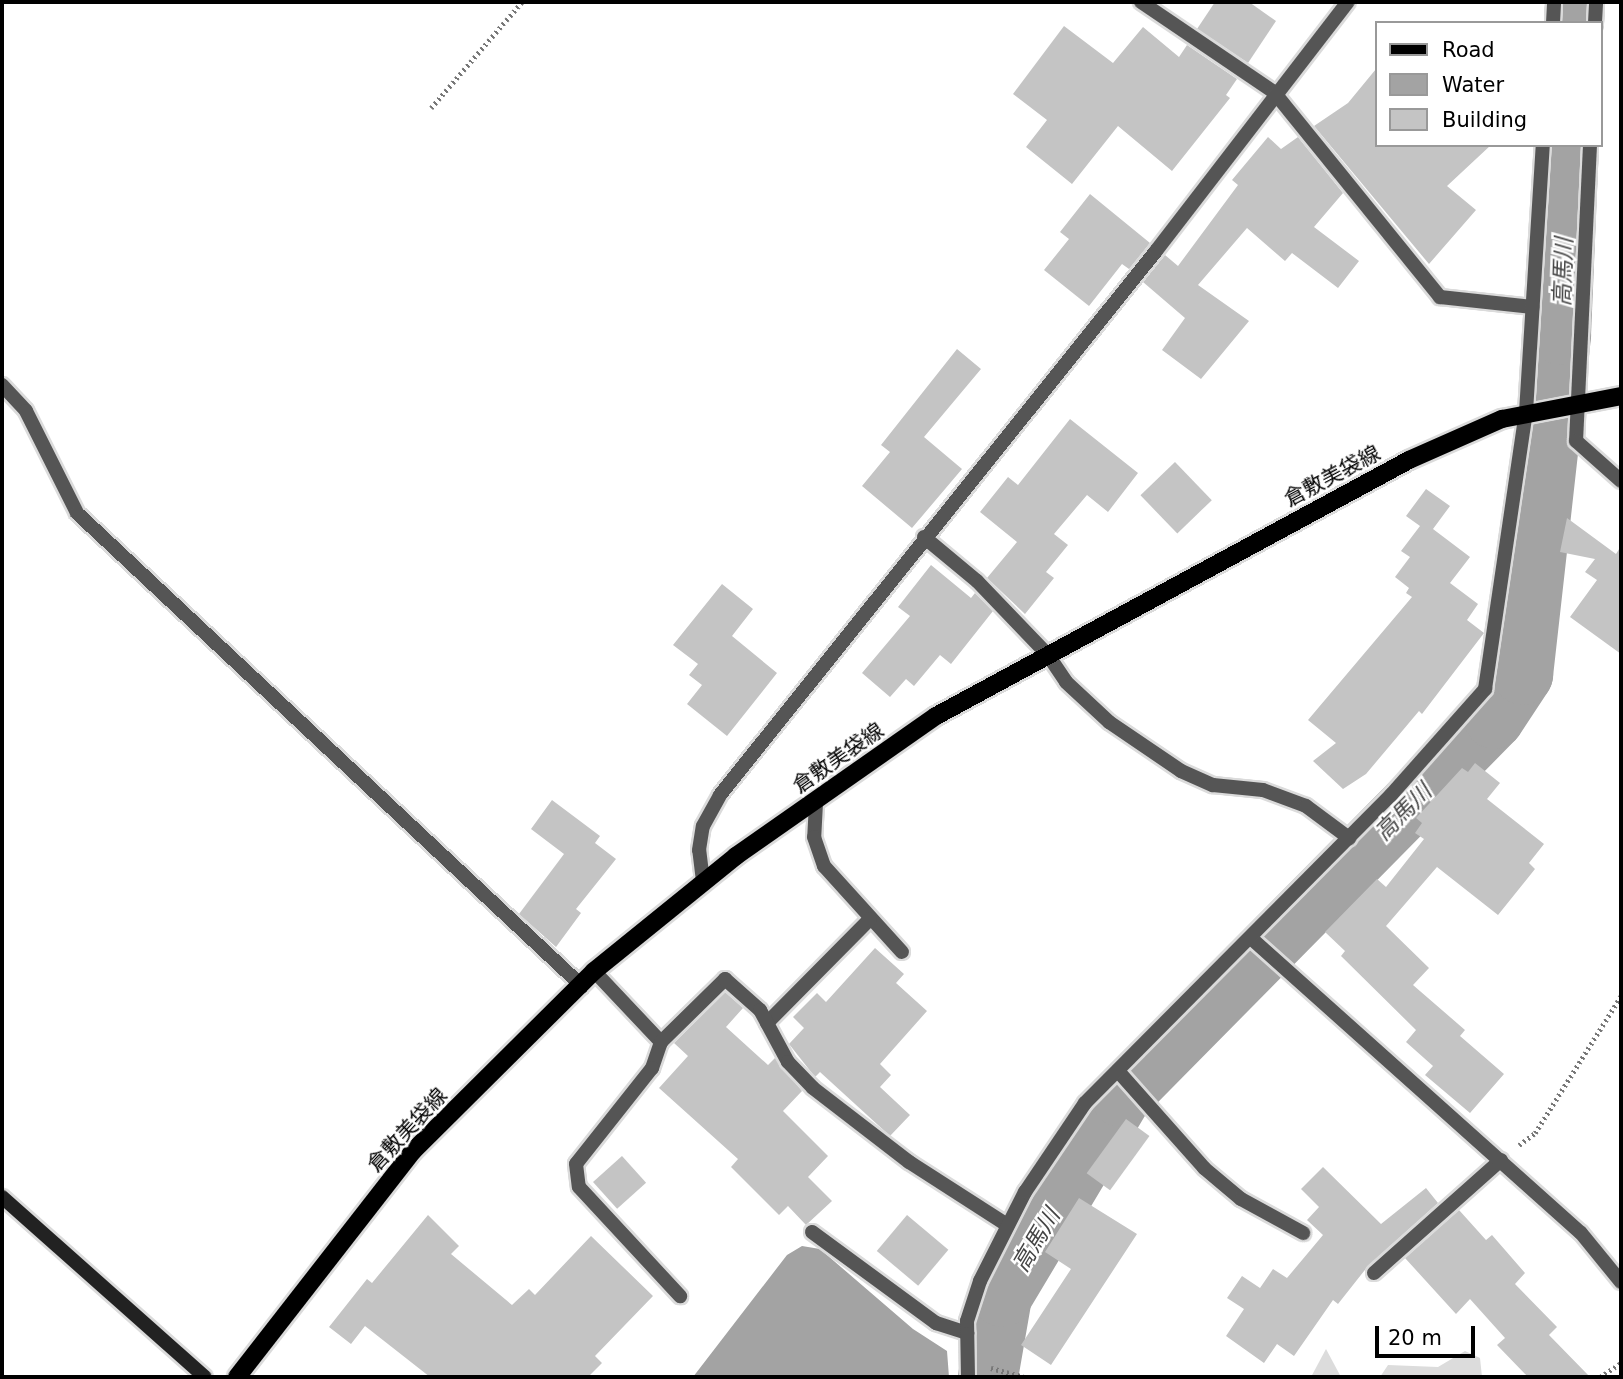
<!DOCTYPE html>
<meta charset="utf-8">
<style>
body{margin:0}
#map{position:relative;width:1623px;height:1379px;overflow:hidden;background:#fff;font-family:"DejaVu Sans","Noto Sans JP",sans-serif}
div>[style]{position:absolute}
.green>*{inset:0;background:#dcdcdc}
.water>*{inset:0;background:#a3a3a3}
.river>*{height:60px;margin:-30px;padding:0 30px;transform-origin:30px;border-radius:30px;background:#a3a3a3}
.building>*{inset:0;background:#c4c4c4;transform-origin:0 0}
.path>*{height:4.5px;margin-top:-2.25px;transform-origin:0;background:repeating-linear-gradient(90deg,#777 0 2px,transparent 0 5.5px)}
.roads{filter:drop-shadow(2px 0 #dbdbdb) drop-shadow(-2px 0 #dbdbdb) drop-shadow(0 2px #dbdbdb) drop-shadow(0 -2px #dbdbdb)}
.lane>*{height:14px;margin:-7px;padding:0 7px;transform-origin:7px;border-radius:7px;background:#555}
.street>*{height:14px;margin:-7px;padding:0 7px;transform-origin:7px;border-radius:7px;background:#555}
.secondary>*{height:14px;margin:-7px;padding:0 7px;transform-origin:7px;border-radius:7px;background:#222}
.primary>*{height:18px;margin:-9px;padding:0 9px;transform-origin:9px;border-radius:9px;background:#000}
span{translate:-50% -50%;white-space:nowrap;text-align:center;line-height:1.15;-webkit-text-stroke:5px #fff;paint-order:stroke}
.street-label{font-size:21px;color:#000}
.water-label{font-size:23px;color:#444;font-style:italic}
.frame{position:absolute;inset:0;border:4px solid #000;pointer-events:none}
.legend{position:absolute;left:1375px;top:21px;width:228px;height:126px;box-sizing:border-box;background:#fff;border:2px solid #999;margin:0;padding:9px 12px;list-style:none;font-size:21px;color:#000}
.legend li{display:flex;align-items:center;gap:14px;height:35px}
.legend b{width:35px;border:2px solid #999}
.scale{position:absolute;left:1375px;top:1326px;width:100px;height:32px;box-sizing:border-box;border:4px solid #000;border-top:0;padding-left:9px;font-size:21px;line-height:24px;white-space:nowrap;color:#000;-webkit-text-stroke:5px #fff;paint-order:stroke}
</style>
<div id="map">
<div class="green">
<div style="clip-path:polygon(1326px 1349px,1341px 1377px,1311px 1377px)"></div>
<div style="clip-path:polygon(1465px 1351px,1480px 1358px,1482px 1377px,1380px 1377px,1388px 1365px,1438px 1367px)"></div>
</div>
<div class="water">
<div style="clip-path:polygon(802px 1246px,820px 1249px,913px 1329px,947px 1351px,949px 1377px,693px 1377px,787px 1255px)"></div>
</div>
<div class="river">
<div style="left:1574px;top:23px;width:21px;rotate:-87deg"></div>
<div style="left:988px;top:1377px;width:81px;rotate:-80.1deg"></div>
<div style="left:1002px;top:1297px;width:233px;rotate:-59.2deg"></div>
<div style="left:1121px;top:1097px;width:531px;rotate:-45.38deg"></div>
<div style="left:1494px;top:719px;width:53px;rotate:-56.6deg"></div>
<div style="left:1523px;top:675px;width:342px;rotate:-83.6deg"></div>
<div style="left:1561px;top:335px;width:190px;rotate:-87.6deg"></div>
</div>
<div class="building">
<div style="clip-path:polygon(1215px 2px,1249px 2px,1276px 21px,1248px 63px,1197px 29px)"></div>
<div style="clip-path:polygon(1064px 26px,1113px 63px,1143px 27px,1179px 57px,1187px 45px,1237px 79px,1226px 95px,1230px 98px,1172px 171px,1118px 126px,1072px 184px,1026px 147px,1047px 120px,1013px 94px)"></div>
<div style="clip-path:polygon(1376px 69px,1376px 145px,1491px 145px,1447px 186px,1476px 210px,1429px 264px,1314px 126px,1348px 103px)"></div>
<div style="clip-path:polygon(1268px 137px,1281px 149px,1298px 137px,1343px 193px,1314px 227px,1359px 261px,1338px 288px,1292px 253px,1285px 261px,1247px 228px,1198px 285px,1249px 321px,1201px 379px,1162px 350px,1185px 318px,1143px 282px,1165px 255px,1178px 266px,1238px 185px,1232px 180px)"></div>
<div style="clip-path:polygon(1090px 194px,1150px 243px,1129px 269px,1122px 264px,1089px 306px,1044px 270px,1069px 239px,1060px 232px)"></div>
<div style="clip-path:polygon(957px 349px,981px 369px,924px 437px,962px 469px,912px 528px,862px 486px,890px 452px,881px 445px)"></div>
<div style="clip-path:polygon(1070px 419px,1138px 473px,1108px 512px,1087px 495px,1054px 534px,1068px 545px,1046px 572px,1054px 578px,1025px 614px,987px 578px,1017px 542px,980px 512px,1008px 477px,1018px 485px)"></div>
<div style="left:1175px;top:462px;width:53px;height:48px;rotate:46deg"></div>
<div style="clip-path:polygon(1426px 489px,1450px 506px,1433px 529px,1470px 557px,1450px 583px,1478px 604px,1467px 620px,1484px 633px,1422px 714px,1419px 711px,1366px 774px,1343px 789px,1313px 761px,1336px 743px,1308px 720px,1412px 597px,1406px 593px,1409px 588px,1395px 577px,1410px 557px,1401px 551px,1420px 526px,1406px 516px)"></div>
<div style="clip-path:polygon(1567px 518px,1616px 554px,1621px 546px,1621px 654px,1570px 617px,1597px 580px,1585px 572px,1595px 559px,1560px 552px)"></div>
<div style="clip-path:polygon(931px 565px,971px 598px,975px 593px,993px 611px,951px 664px,940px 655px,914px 686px,906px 679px,890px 697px,862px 673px,910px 616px,898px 607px)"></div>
<div style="clip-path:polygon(722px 584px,753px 609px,732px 636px,777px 673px,727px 736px,687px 704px,702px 685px,689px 675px,698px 664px,673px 645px)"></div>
<div style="clip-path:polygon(1475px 763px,1500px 783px,1487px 799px,1544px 844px,1529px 863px,1535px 869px,1498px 915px,1437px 867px,1386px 926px,1429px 968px,1413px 985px,1465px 1030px,1460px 1036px,1504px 1074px,1470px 1113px,1425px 1075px,1433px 1066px,1406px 1042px,1416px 1030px,1341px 956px,1345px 951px,1325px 932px,1377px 879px,1386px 887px,1424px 839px,1415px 833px,1422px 823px,1416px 818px,1462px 768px,1468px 772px)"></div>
<div style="clip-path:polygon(552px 800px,600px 836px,595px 843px,616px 859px,576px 909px,581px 913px,556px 947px,519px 914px,564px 854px,531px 829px)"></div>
<div style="clip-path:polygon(875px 948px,904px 974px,896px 983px,927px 1011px,880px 1064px,891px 1075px,880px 1087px,910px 1115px,890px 1136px,820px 1072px,815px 1077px,789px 1044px,804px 1028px,793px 1017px,817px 993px,826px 1002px)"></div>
<div style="clip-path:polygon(725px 992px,743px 1008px,726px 1027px,768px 1065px,775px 1058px,802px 1091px,783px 1111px,828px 1156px,808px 1177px,832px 1201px,806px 1225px,788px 1206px,779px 1215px,731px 1167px,738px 1159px,659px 1088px,688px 1056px,674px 1043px)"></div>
<div style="left:1126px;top:1119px;width:29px;height:67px;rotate:36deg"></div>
<div style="left:622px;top:1156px;width:36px;height:39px;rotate:48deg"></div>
<div style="clip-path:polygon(1323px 1167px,1381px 1224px,1426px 1188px,1438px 1203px,1368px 1266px,1338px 1304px,1333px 1300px,1294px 1356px,1277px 1344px,1264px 1363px,1226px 1336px,1244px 1309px,1227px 1298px,1242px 1276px,1260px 1288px,1273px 1269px,1287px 1278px,1323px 1235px,1307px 1220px,1319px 1207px,1301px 1189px)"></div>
<div style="clip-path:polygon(1079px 1198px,1137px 1234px,1051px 1365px,1021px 1345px,1071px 1269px,1045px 1252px)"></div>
<div style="clip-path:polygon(1459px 1210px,1486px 1240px,1492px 1235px,1525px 1273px,1515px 1284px,1557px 1327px,1549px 1335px,1590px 1377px,1528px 1377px,1497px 1345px,1505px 1338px,1470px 1299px,1456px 1314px,1405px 1258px)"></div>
<div style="clip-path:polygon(428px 1215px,459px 1246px,451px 1254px,512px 1305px,529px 1289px,535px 1295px,591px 1236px,653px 1296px,595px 1356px,602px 1363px,588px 1377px,430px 1377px,365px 1326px,351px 1344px,329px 1327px,367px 1279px,372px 1283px)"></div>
<div style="left:907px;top:1215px;width:54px;height:47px;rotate:40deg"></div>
</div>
<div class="path">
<div style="left:431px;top:108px;width:140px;rotate:-49.4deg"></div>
<div style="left:1519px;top:1145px;width:20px;rotate:-37deg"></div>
<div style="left:1535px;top:1133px;width:162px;rotate:-57.9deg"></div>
<div style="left:991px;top:1368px;width:34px;rotate:15deg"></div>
<div style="left:1600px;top:1377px;width:25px;rotate:-34deg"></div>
</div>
<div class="roads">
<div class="lane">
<div style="left:816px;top:803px;width:34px;rotate:93deg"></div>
<div style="left:814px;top:837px;width:31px;rotate:71deg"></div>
<div style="left:824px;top:866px;width:116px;rotate:47.8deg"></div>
<div style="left:594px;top:971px;width:98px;rotate:46.7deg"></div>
<div style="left:661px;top:1042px;width:28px;rotate:109deg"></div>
<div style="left:652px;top:1068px;width:122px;rotate:128.4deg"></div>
<div style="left:576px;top:1164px;width:23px;rotate:83deg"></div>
<div style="left:579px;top:1187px;width:149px;rotate:47.2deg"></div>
<div style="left:767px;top:1023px;width:146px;rotate:-45.3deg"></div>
<div style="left:661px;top:1042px;width:90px;rotate:-44.5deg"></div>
<div style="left:725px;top:979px;width:47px;rotate:41.5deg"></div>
<div style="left:760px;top:1010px;width:59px;rotate:61.7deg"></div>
<div style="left:788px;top:1062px;width:36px;rotate:46deg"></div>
<div style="left:813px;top:1088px;width:121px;rotate:37.6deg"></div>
<div style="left:909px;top:1162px;width:117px;rotate:32.7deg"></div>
<div style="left:1118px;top:1071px;width:130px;rotate:48.4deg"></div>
<div style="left:1204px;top:1168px;width:48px;rotate:40deg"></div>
<div style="left:1241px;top:1199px;width:71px;rotate:28.7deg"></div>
<div style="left:812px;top:1232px;width:154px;rotate:36.3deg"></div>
<div style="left:936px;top:1323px;width:33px;rotate:18deg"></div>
<div style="left:1374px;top:1273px;width:170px;rotate:-41.7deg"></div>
</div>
<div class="street">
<div style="left:1141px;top:2px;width:161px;rotate:34.1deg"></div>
<div style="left:1274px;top:92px;width:264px;rotate:51deg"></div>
<div style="left:1440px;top:297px;width:93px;rotate:6.2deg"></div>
<div style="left:1553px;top:23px;width:21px;rotate:-87deg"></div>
<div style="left:1595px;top:23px;width:21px;rotate:-87deg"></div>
<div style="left:1590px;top:145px;width:296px;rotate:92.7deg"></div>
<div style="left:1576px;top:441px;width:60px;rotate:41.6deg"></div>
<div style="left:2px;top:385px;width:35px;rotate:47deg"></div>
<div style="left:26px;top:411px;width:114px;rotate:63.4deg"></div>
<div style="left:77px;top:513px;width:692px;rotate:43.13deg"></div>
<div style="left:924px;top:537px;width:69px;rotate:39.7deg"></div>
<div style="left:977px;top:581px;width:103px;rotate:46.2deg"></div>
<div style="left:1048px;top:655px;width:32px;rotate:56deg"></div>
<div style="left:1066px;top:682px;width:59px;rotate:42.9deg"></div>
<div style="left:1109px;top:722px;width:87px;rotate:34.2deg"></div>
<div style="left:1181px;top:771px;width:35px;rotate:24deg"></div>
<div style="left:1213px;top:785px;width:50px;rotate:5.7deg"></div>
<div style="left:1263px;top:790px;width:46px;rotate:20.4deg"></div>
<div style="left:1306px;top:806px;width:54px;rotate:36.7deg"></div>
<div style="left:703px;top:881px;width:31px;rotate:-97deg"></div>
<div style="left:699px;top:850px;width:24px;rotate:-81deg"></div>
<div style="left:703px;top:826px;width:35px;rotate:-61deg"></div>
<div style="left:720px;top:795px;width:697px;rotate:-51.29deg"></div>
<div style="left:1156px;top:251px;width:314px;rotate:-52.4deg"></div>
<div style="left:1252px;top:939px;width:441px;rotate:41.8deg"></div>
<div style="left:1581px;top:1233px;width:63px;rotate:50.8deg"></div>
<div style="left:968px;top:1377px;width:56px;rotate:-91deg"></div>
<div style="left:967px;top:1321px;width:42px;rotate:-72deg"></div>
<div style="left:980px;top:1281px;width:100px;rotate:-63.2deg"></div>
<div style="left:1025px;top:1192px;width:107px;rotate:-56deg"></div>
<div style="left:1085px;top:1103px;width:434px;rotate:-45.2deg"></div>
<div style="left:1391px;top:795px;width:142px;rotate:-48.4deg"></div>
<div style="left:1485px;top:689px;width:280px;rotate:-81.6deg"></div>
<div style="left:1526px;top:412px;width:268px;rotate:-86.4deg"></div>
</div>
<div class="secondary">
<div style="left:2px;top:1197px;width:271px;rotate:41.6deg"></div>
</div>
<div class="primary">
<div style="left:237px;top:1377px;width:286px;rotate:-52.1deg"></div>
<div style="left:413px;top:1151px;width:255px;rotate:-44.8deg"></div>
<div style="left:594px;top:971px;width:183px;rotate:-39deg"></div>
<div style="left:736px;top:856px;width:244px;rotate:-35deg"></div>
<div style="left:936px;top:716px;width:538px;rotate:-28.42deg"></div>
<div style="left:1409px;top:460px;width:102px;rotate:-23.8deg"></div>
<div style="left:1502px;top:419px;width:121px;rotate:-10.9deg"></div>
</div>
</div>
<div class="street-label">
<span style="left:1332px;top:476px;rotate:-28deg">倉敷美袋線</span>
<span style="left:838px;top:758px;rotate:-35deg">倉敷美袋線</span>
<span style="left:407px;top:1130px;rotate:-47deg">倉敷美袋線</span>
</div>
<div class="water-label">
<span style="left:1563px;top:272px;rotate:-88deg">高馬川</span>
<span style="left:1403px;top:812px;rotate:-45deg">高馬川</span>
<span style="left:1036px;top:1240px;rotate:-59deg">高馬川</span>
</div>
<div class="frame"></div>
<ul class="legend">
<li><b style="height:9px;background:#000"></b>Road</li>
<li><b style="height:19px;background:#a3a3a3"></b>Water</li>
<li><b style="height:19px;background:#c4c4c4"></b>Building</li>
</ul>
<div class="scale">20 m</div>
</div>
